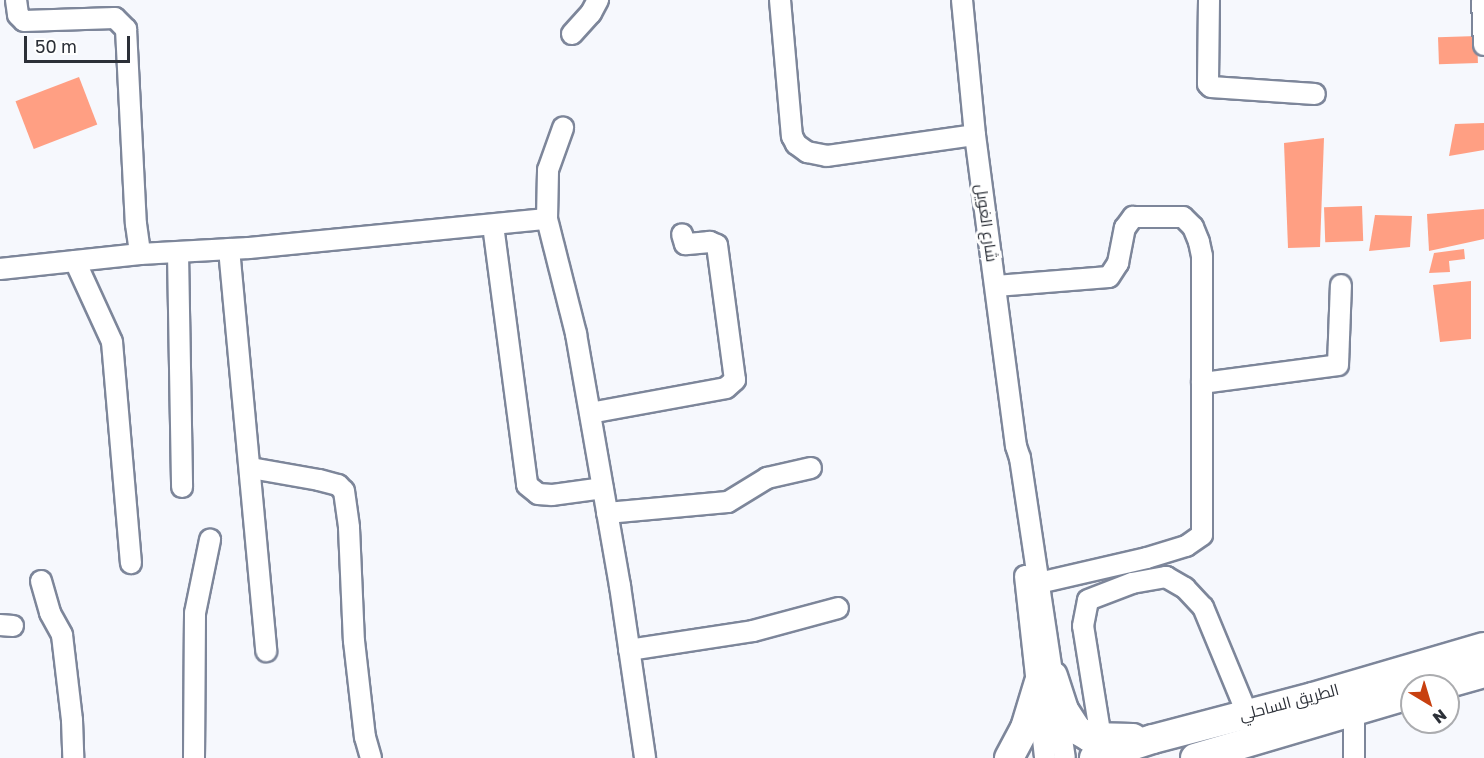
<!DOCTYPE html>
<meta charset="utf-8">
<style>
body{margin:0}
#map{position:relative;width:1484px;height:758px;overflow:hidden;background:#f6f8fd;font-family:"Golos Text",Cairo,sans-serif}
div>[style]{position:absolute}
.building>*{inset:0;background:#ff9f83;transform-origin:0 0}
.roads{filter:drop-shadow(2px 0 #7d869a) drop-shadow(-2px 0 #7d869a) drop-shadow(0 2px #7d869a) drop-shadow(0 -2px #7d869a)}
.minor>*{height:20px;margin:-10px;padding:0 10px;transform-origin:10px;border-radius:10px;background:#fff}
.highway>*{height:28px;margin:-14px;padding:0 14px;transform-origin:14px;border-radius:14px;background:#fff}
span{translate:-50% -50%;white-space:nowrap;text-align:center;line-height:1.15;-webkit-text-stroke:6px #fff;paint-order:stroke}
.street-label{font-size:16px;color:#2c3038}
.north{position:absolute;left:1400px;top:674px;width:60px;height:60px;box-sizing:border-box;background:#fff;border:2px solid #abacaf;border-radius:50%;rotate:142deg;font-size:16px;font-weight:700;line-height:24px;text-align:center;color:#2c3038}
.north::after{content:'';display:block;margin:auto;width:21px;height:27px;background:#c84010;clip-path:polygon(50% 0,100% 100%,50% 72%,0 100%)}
.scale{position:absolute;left:24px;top:36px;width:106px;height:27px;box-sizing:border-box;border:3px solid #2c3038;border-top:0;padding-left:8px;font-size:18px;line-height:21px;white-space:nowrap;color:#2c3038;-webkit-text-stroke:4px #fff;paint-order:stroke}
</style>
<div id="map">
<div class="building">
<div style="left:1477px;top:36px;width:27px;height:39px;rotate:88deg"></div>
<div style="left:79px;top:77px;width:51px;height:68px;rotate:69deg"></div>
<div style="clip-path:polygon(1484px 123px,1484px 150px,1449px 156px,1455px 124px)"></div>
<div style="clip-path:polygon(1324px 138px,1320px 247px,1288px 248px,1284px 143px)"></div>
<div style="left:1362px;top:206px;width:35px;height:38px;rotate:88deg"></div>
<div style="clip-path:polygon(1484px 209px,1484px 239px,1429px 251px,1427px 214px)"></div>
<div style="clip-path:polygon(1375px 215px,1412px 216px,1410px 247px,1369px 251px)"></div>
<div style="clip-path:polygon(1464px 249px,1465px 259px,1449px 261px,1450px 272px,1429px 273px,1434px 253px)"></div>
<div style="clip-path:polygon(1471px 281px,1471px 339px,1440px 342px,1433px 285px)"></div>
</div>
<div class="roads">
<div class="minor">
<div style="left:16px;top:0;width:15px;rotate:82deg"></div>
<div style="left:18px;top:15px;width:8px;rotate:45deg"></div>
<div style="left:24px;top:21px;width:91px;rotate:-1.9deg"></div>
<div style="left:115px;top:18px;width:16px;rotate:45deg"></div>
<div style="left:126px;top:29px;width:195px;rotate:87.1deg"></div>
<div style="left:136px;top:224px;width:30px;rotate:82deg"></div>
<div style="left:780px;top:0;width:137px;rotate:85deg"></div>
<div style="left:792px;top:136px;width:9px;rotate:63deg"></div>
<div style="left:796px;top:144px;width:14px;rotate:36deg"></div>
<div style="left:807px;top:152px;width:20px;rotate:11deg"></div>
<div style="left:827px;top:156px;width:149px;rotate:-8.1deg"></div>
<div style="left:962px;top:0;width:136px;rotate:84.5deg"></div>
<div style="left:975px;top:135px;width:314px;rotate:82.5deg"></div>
<div style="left:1016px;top:446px;width:13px;rotate:72deg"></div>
<div style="left:1020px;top:458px;width:303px;rotate:81.5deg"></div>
<div style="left:1209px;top:0;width:84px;rotate:90.7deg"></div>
<div style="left:1208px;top:84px;width:4px;rotate:45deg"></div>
<div style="left:1211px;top:87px;width:104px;rotate:3.9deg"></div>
<div style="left:1482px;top:0;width:45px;rotate:87.5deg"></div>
<div style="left:572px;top:34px;width:28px;rotate:-48deg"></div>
<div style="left:591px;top:13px;width:15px;rotate:-62deg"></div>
<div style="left:547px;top:219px;width:49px;rotate:-88.8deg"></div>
<div style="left:548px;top:170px;width:45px;rotate:-70.3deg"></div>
<div style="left:493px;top:225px;width:262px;rotate:82.5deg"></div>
<div style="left:527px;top:485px;width:14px;rotate:39deg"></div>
<div style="left:538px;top:494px;width:14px;rotate:4deg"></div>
<div style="left:552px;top:495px;width:51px;rotate:-7.8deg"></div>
<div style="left:229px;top:249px;width:404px;rotate:84.7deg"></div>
<div style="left:178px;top:253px;width:234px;rotate:89deg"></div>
<div style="left:75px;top:261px;width:89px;rotate:65.4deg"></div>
<div style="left:112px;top:342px;width:222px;rotate:85.1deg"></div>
<div style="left:0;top:269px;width:141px;rotate:-6.1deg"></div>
<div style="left:140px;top:254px;width:109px;rotate:-3.2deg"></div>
<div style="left:249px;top:248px;width:299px;rotate:-5.6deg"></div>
<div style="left:547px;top:219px;width:119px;rotate:75.8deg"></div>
<div style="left:576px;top:334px;width:256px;rotate:80.1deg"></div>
<div style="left:620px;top:586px;width:174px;rotate:81.7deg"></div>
<div style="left:996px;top:286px;width:113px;rotate:-4.6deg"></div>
<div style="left:1109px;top:277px;width:17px;rotate:-57deg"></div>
<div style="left:1118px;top:263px;width:36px;rotate:-79deg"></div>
<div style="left:1125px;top:228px;width:14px;rotate:-54deg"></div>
<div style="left:1133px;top:217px;width:50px"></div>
<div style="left:1183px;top:217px;width:14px;rotate:45deg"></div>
<div style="left:1193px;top:227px;width:16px;rotate:68deg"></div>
<div style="left:1199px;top:242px;width:14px;rotate:78deg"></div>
<div style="left:1202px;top:256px;width:279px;rotate:90deg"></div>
<div style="left:1202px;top:535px;width:19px;rotate:145deg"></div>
<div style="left:1186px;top:546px;width:41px;rotate:162.9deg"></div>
<div style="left:1147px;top:558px;width:111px;rotate:167deg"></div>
<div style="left:1202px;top:383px;width:137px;rotate:-7.5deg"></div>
<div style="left:1338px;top:365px;width:80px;rotate:-87.9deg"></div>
<div style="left:590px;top:413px;width:138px;rotate:-10.4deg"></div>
<div style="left:726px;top:388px;width:12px;rotate:-42deg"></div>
<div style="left:735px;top:380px;width:136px;rotate:-97.6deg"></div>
<div style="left:717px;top:245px;width:8px;rotate:-157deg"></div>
<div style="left:710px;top:242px;width:25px;rotate:175deg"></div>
<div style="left:685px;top:244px;width:10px;rotate:-107deg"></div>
<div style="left:251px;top:468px;width:69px;rotate:10deg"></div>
<div style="left:319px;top:480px;width:20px;rotate:15deg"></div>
<div style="left:338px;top:485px;width:8px;rotate:45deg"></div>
<div style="left:344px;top:491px;width:37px;rotate:82deg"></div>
<div style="left:349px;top:528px;width:113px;rotate:87.5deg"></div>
<div style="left:354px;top:641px;width:97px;rotate:83.5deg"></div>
<div style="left:365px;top:737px;width:22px;rotate:74deg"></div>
<div style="left:607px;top:513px;width:121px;rotate:-5.2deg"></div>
<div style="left:728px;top:502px;width:46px;rotate:-31.6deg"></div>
<div style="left:767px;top:478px;width:45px;rotate:-12.8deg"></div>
<div style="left:1025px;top:576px;width:183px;rotate:83.7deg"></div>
<div style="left:41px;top:581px;width:33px;rotate:74deg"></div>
<div style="left:50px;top:613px;width:25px;rotate:61deg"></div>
<div style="left:62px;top:635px;width:86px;rotate:83.3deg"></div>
<div style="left:72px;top:720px;width:38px;rotate:88deg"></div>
<div style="left:0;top:625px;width:13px;rotate:4deg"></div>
<div style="left:629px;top:650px;width:125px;rotate:-8.7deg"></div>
<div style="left:753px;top:631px;width:88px;rotate:-15.1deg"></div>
<div style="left:1354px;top:711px;width:47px;rotate:90deg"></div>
<div style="left:1101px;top:738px;width:113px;rotate:-99.1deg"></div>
<div style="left:1083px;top:626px;width:26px;rotate:-79deg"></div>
<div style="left:1088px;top:600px;width:47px;rotate:-21.1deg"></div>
<div style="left:1132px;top:583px;width:35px;rotate:-10deg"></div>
<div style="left:1166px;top:577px;width:22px;rotate:30deg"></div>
<div style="left:1185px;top:588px;width:26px;rotate:47deg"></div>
<div style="left:1203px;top:607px;width:115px;rotate:67.5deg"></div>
<div style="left:194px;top:758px;width:145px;rotate:-89.6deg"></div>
<div style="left:195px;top:613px;width:75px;rotate:-78.4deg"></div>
</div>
<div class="highway">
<div style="left:1053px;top:676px;width:36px;rotate:72deg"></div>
<div style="left:1064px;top:710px;width:24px;rotate:57deg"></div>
<div style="left:1077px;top:730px;width:14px;rotate:30deg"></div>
<div style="left:1089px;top:737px;width:44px;rotate:1.3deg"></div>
<div style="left:1438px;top:686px;width:48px;rotate:-15.8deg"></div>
<div style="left:1009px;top:758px;width:34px;rotate:-62deg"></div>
<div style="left:1025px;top:728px;width:48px;rotate:-73.1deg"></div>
<div style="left:1094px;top:758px;width:62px;rotate:-17.9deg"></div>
<div style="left:1153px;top:739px;width:165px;rotate:-14.7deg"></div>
<div style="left:1313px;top:697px;width:178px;rotate:-16.3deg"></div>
<div style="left:1195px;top:758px;width:226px;rotate:-16.4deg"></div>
</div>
</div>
<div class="street-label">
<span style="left:987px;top:223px;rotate:82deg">شارع الغويل</span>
<span style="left:1289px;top:702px;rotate:-15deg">الطريق الساحلي</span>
</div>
<div class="north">N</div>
<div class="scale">50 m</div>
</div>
